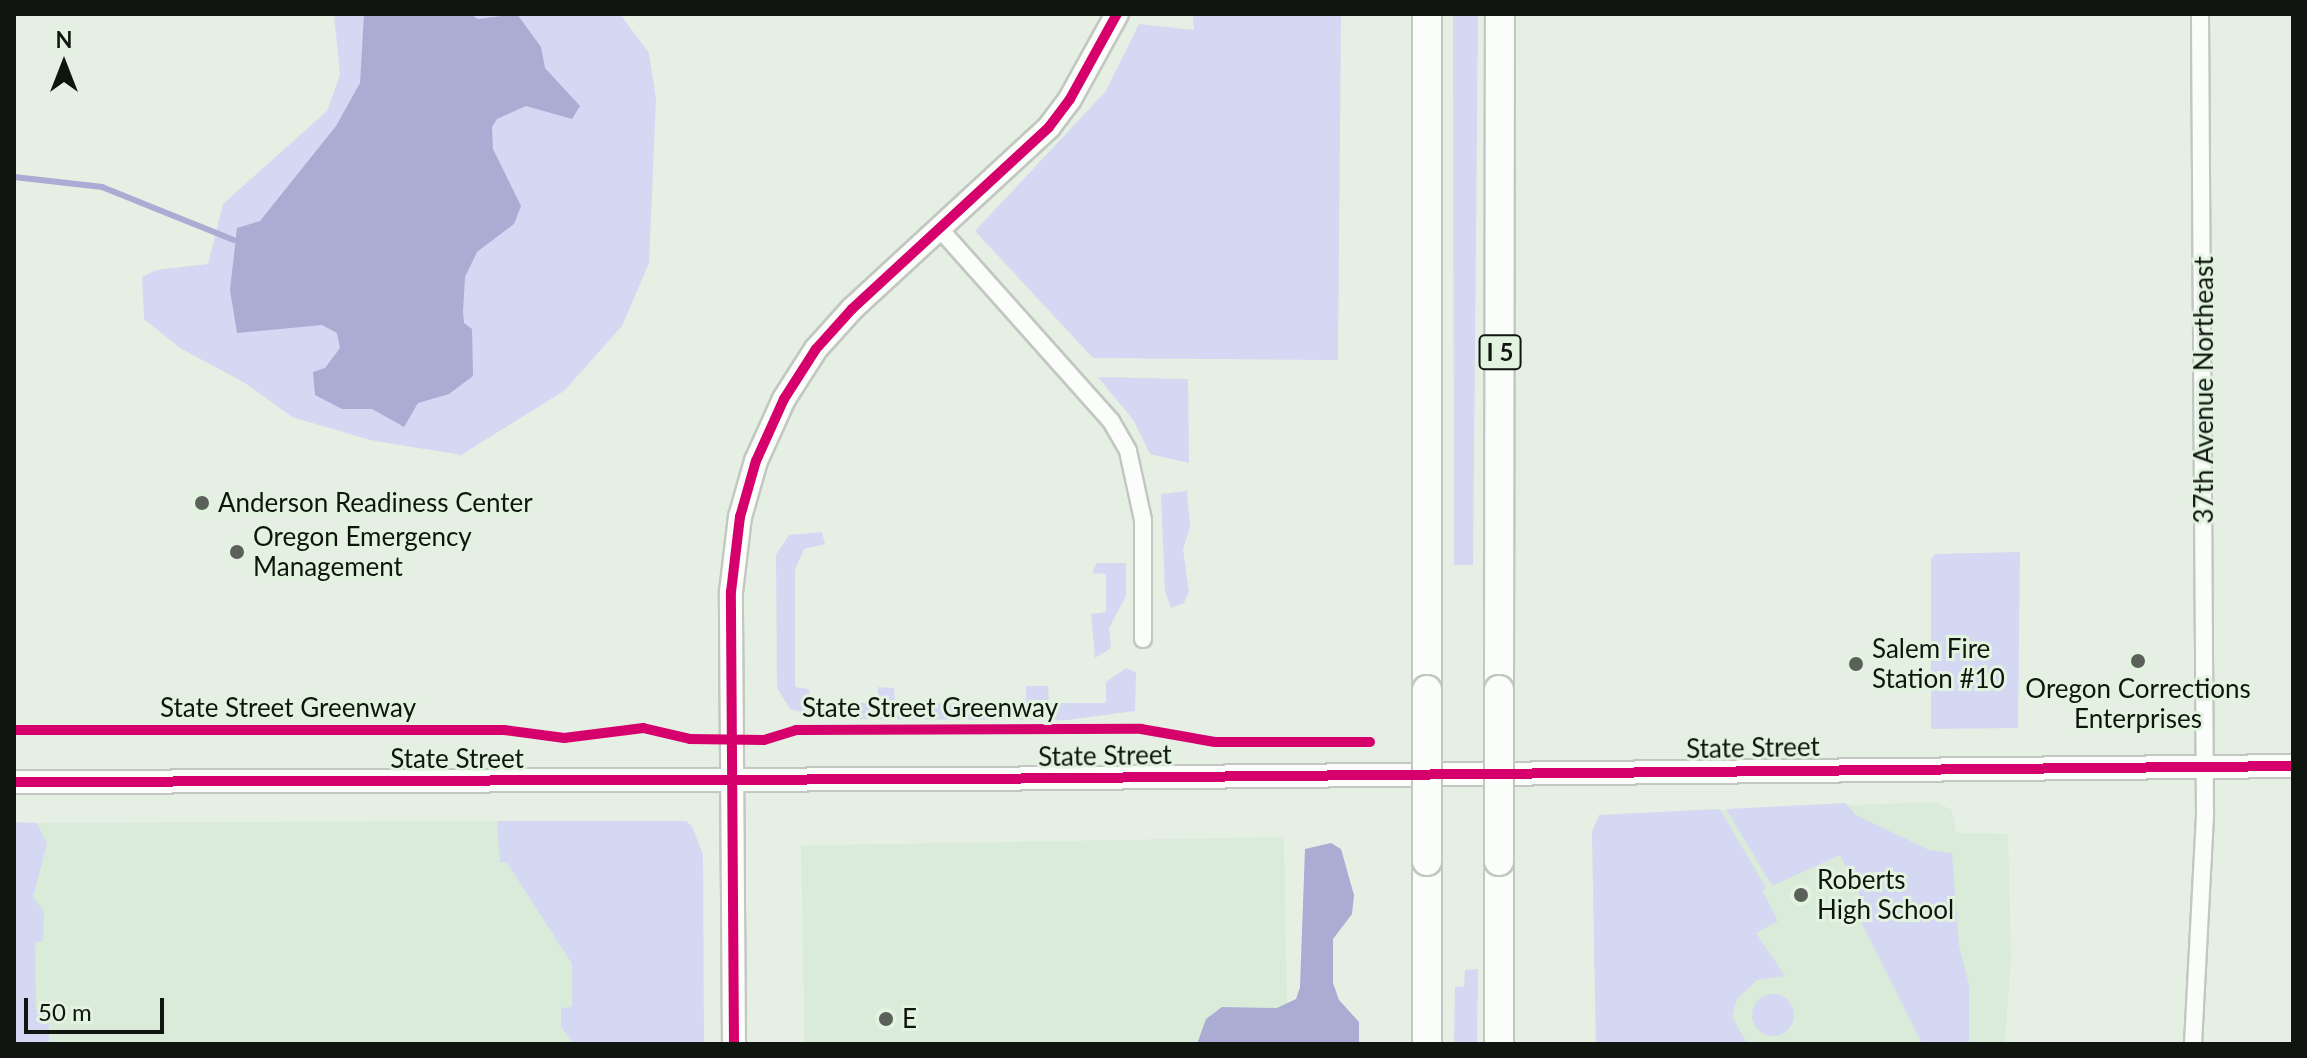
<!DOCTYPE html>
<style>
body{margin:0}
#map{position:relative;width:2307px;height:1058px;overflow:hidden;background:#e6efe4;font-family:Lato,sans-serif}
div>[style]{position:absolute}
.built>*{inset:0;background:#daebd9;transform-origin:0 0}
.green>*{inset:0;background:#d4d8f2}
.round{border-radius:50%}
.water>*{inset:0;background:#aaacd4}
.stream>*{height:6px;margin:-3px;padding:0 3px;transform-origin:3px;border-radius:3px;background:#aaacd4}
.roads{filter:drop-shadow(2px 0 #c2c8c1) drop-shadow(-2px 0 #c2c8c1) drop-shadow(0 2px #c2c8c1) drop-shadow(0 -2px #c2c8c1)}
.street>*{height:16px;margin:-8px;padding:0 8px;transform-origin:8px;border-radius:8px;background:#fbfdfb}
.secondary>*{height:22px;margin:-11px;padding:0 11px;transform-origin:11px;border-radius:11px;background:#fbfdfb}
.highway>*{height:28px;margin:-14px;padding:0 14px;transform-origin:14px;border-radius:14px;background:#fbfdfb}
.bridges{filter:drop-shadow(2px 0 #c2c8c1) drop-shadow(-2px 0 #c2c8c1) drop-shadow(0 2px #c2c8c1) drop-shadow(0 -2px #c2c8c1)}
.highway-bridge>*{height:28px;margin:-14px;padding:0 14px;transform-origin:14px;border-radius:14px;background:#fbfdfb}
.cycleway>*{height:10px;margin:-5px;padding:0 5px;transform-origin:5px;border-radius:5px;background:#d6006c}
.dots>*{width:22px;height:22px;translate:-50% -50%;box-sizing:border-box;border:4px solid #e2f3e0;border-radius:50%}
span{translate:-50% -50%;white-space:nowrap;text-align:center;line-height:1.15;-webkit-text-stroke:6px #e2f3e0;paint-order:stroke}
.shield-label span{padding:2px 6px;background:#e2f3e0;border:2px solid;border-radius:6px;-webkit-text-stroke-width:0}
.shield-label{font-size:24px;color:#10150f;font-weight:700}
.street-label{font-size:26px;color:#10150f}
.poi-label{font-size:26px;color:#10150f}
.left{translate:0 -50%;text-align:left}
.frame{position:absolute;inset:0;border:16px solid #10150f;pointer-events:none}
.north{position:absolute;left:24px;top:24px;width:80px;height:80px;-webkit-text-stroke:6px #e2f3e0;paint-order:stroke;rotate:0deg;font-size:22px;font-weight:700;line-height:32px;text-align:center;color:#10150f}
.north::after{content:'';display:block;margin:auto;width:28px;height:36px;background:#10150f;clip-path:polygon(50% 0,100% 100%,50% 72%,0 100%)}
.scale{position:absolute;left:24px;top:998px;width:140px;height:36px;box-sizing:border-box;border:4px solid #10150f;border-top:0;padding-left:10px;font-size:24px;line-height:28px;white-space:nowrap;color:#10150f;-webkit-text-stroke:6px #e2f3e0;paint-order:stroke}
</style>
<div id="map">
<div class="built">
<div style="clip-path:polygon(1936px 802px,1952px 810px,1956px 833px,2008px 834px,2011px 957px,2005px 1044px,1596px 1044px,1592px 832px,1599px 815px)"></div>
<div style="clip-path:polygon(497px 821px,507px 863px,572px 964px,572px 1008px,561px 1008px,575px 1044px,14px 1044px,14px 823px)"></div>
<div style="left:1284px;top:837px;width:207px;height:483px;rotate:89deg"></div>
</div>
<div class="green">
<div style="clip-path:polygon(334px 14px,620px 14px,649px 53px,656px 99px,649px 263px,622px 326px,564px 391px,461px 455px,370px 440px,292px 417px,245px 383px,180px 348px,144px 319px,142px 277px,156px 270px,208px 264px,223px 204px,327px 111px,340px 75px)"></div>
<div style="clip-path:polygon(1193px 14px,1341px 14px,1338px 360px,1093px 358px,975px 231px,1106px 91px,1139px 24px,1194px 30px)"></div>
<div style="clip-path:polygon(1453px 14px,1478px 14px,1473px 565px,1454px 565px)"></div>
<div style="clip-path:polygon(1098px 377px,1188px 379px,1189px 463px,1150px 454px,1134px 421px)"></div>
<div style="clip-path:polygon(1187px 491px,1190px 527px,1183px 549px,1189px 592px,1184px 603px,1171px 608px,1165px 591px,1161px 494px)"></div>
<div style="clip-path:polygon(822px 532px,825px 544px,804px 549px,795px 570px,795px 687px,809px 689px,810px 702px,878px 703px,878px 687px,894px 688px,895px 703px,1026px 704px,1026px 686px,1048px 686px,1049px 703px,1106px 703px,1106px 682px,1126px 668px,1136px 672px,1135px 711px,1067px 720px,831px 719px,790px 709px,777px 688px,776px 555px,789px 535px)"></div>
<div style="clip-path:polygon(2020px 552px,2018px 728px,1931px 729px,1931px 559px,1935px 554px)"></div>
<div style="clip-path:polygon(1097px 563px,1126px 563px,1126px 596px,1109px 628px,1111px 648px,1095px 658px,1091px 614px,1106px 612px,1106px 574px,1092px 573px)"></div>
<div style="clip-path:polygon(1846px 803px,1856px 815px,1929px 850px,1952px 853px,1959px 945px,1969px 985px,1969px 1044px,1922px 1044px,1852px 904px,1861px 898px,1840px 855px,1772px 886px,1726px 809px)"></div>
<div style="clip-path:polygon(1720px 809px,1766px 888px,1762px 890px,1778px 921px,1756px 933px,1785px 976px,1757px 980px,1737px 999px,1732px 1016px,1747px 1044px,1596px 1044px,1592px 832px,1599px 815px)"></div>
<div style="clip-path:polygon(497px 821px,686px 821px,692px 826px,703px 855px,704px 1044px,573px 1044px,561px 1027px,561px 1008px,572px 1007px,572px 964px,507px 863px,500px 863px)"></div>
<div style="clip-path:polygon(14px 822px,37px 823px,47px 844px,33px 897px,44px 912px,43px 941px,35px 942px,36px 1010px,49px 1011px,49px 1044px,14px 1044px)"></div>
<div style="clip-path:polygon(1478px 969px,1477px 1044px,1454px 1044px,1455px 987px,1464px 986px,1465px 970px)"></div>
<div class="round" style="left:1752px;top:994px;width:42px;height:42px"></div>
</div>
<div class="water">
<div style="clip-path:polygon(364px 14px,470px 14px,478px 19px,517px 14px,541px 47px,545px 68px,580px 106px,572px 119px,526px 106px,497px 119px,492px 127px,493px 149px,521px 206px,514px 224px,477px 252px,465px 277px,463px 312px,464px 323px,472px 329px,473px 376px,449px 394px,418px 403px,404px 427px,372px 409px,342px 409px,315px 395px,313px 372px,325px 368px,340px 348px,337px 333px,322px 325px,237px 333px,230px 290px,237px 228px,260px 221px,336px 126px,360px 83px)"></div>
<div style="clip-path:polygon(1331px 843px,1341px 849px,1354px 895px,1352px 914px,1333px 939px,1333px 983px,1339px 1000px,1359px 1022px,1359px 1044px,1197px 1044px,1206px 1019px,1222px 1007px,1277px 1008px,1296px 999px,1300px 987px,1305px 849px)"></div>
</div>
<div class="stream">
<div style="left:14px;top:177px;width:89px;rotate:6.5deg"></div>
<div style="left:102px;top:187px;width:142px;rotate:21.9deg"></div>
</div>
<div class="roads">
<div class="street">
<div style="left:939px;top:228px;width:259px;rotate:48.3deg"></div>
<div style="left:1111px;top:421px;width:34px;rotate:60deg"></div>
<div style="left:1128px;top:451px;width:71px;rotate:77.7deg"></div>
<div style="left:1143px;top:520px;width:119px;rotate:90deg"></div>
<div style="left:2193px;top:1044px;width:232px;rotate:-87deg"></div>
<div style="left:2205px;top:812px;width:798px;rotate:-90.36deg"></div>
</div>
<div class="secondary">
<div style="left:14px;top:782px;width:956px;rotate:-0.18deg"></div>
<div style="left:970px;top:779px;width:1323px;rotate:-0.56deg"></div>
<div style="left:734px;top:1044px;width:452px;rotate:-90.4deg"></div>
<div style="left:731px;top:592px;width:76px;rotate:-83.2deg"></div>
<div style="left:740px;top:517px;width:58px;rotate:-74.1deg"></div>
<div style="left:756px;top:461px;width:68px;rotate:-65.7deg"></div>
<div style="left:784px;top:399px;width:59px;rotate:-57.4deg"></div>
<div style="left:816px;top:349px;width:54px;rotate:-48deg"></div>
<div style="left:852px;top:309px;width:268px;rotate:-42.7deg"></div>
<div style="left:1049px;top:127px;width:35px;rotate:-53deg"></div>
<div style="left:1070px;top:99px;width:97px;rotate:-61.1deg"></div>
</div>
<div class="highway">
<div style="left:1427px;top:690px;width:676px;rotate:-90deg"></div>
<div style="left:1499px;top:690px;width:676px;rotate:-89.92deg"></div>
<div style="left:1499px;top:861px;width:183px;rotate:90deg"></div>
<div style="left:1427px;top:1044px;width:183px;rotate:-90deg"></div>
</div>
</div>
<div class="bridges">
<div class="highway-bridge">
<div style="left:1427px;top:690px;width:171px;rotate:90deg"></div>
<div style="left:1499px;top:861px;width:171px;rotate:-90deg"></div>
</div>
</div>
<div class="cycleway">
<div style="left:14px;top:730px;width:490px"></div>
<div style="left:504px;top:730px;width:61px;rotate:7.6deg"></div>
<div style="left:564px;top:738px;width:80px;rotate:-7.2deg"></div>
<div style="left:643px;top:728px;width:48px;rotate:13.2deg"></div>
<div style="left:690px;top:739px;width:74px;rotate:0.8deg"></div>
<div style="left:764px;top:740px;width:34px;rotate:-17deg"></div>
<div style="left:796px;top:730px;width:345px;rotate:-0.2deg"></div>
<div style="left:1141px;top:729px;width:75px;rotate:10deg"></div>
<div style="left:1215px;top:742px;width:155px"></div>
<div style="left:14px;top:782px;width:956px;rotate:-0.18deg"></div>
<div style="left:970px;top:779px;width:1323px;rotate:-0.56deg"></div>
<div style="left:734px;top:1044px;width:452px;rotate:-90.4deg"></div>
<div style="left:731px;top:592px;width:76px;rotate:-83.2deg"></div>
<div style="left:740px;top:517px;width:58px;rotate:-74.1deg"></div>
<div style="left:756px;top:461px;width:68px;rotate:-65.7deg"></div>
<div style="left:784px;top:399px;width:59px;rotate:-57.4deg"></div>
<div style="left:816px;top:349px;width:54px;rotate:-48deg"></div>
<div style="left:852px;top:309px;width:268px;rotate:-42.7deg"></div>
<div style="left:1049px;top:127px;width:35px;rotate:-53deg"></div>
<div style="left:1070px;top:99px;width:97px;rotate:-61.1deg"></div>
</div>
<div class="dots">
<div style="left:202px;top:503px;background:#5b615a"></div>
<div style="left:237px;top:552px;background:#5b615a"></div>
<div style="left:2138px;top:661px;background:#5b615a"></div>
<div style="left:1856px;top:664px;background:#5b615a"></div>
<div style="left:1801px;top:895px;background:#5b615a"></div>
<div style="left:886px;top:1019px;background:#5b615a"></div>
</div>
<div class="shield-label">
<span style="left:1500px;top:352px">I 5</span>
</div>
<div class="street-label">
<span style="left:2204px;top:390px;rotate:-90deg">37th Avenue Northeast</span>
<span style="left:288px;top:708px">State Street Greenway</span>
<span style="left:930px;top:708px">State Street Greenway</span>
<span style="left:1753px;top:748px;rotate:-1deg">State Street</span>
<span style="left:1105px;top:756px;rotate:-1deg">State Street</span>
<span style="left:457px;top:759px">State Street</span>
</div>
<div class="poi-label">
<span class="left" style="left:218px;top:503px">Anderson Readiness Center</span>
<span class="left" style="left:253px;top:552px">Oregon Emergency<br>Management</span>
<span class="left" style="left:1872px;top:664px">Salem Fire<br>Station #10</span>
<span style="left:2138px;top:704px">Oregon Corrections<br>Enterprises</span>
<span class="left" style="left:1817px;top:895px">Roberts<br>High School</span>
<span class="left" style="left:902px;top:1019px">E</span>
</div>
<div class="frame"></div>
<div class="north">N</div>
<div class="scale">50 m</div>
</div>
